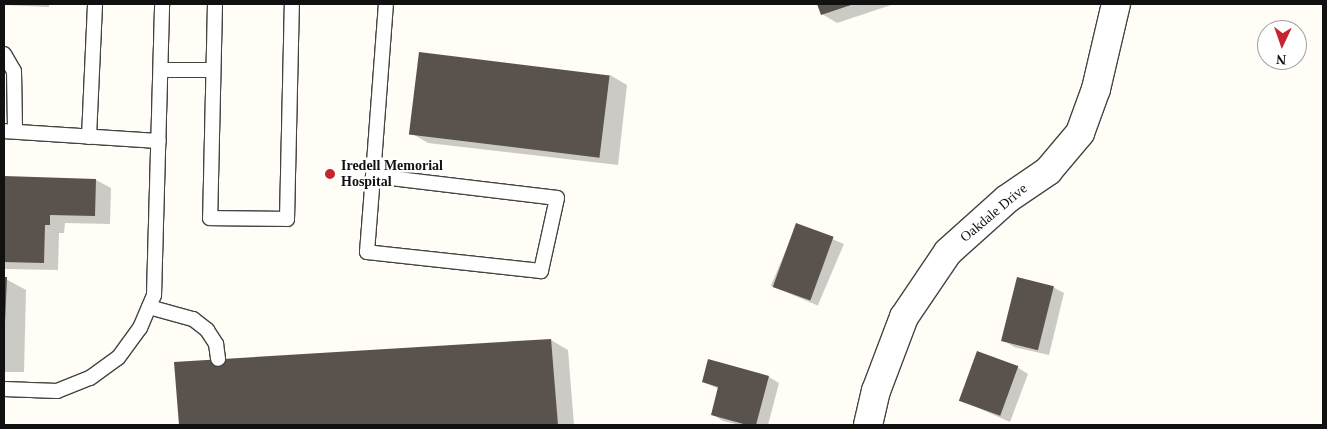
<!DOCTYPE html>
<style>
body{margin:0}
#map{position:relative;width:1327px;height:429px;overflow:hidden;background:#fffdf5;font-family:Georgia,serif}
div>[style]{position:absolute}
.shadow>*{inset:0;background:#0003;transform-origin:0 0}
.building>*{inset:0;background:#5a524d;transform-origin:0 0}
.roads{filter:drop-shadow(1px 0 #444) drop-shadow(-1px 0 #444) drop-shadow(0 1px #444) drop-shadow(0 -1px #444)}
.lane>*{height:14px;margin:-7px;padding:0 7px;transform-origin:7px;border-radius:7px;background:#fff}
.street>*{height:28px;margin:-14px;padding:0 14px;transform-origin:14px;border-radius:14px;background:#fff}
.dots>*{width:14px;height:14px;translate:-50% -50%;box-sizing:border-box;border:2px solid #fff;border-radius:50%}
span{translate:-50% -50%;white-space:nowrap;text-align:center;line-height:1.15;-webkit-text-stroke:5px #fff;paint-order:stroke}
.poi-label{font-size:14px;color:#111;font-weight:700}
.left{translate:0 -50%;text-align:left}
.street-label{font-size:14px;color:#111}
.frame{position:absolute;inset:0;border:5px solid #111;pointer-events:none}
.north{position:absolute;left:1257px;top:20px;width:50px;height:50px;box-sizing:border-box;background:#fff;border:1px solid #a0a0a0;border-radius:50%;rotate:183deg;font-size:14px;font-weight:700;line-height:20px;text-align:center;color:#111}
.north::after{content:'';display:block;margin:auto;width:18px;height:22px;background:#c4262e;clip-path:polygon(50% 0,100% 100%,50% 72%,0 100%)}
</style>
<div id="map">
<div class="shadow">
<div style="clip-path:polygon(4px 4px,49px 4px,49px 7px,4px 5px)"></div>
<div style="clip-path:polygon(819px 4px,894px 4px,837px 23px,822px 14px)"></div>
<div style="clip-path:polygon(610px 75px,627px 85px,618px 165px,428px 143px,411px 133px)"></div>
<div style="clip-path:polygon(4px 178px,96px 180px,111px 188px,110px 224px,65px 223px,64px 233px,59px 233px,58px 270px,4px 269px)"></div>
<div style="left:797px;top:224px;width:51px;height:67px;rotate:23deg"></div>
<div style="clip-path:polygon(4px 278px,26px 290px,24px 372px,4px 372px)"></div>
<div style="clip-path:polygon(1053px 287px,1064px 293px,1049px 355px,1014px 347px,1003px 340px)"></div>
<div style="clip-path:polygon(551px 340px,568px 350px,574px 425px,181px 425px,175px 363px)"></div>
<div style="clip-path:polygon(1017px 367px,1028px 374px,1010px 422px,960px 400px)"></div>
<div style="clip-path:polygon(769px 377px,779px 383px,768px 425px,740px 425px,723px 421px,712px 414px,719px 389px,703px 382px)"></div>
</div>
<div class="building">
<div style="clip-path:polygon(817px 4px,854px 4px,821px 15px)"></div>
<div style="left:419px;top:52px;width:192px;height:83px;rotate:7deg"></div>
<div style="clip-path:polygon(4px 176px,96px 179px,95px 216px,50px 215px,50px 225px,45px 225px,44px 263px,4px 262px)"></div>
<div style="left:796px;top:223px;width:40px;height:68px;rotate:20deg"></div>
<div style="clip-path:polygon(4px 277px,7px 277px,5px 323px,4px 323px)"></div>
<div style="left:1017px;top:277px;width:38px;height:66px;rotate:14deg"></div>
<div style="clip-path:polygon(551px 339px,558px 425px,179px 425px,174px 362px)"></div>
<div style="left:977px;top:351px;width:44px;height:53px;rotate:20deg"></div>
<div style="clip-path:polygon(708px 359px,769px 376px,756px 425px,747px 425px,711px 415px,718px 387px,702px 382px)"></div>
</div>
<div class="roads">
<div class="lane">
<div style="left:215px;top:4px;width:214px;rotate:91.3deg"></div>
<div style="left:210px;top:218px;width:77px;rotate:0.7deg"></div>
<div style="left:287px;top:219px;width:215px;rotate:-88.7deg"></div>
<div style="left:4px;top:54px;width:20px;rotate:60deg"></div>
<div style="left:14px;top:71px;width:60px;rotate:89deg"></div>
<div style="left:161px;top:70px;width:52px"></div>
<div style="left:4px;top:131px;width:155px;rotate:3.7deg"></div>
<div style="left:89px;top:137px;width:133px;rotate:-87.4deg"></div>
<div style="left:373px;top:176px;width:185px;rotate:6.8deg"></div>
<div style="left:557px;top:198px;width:75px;rotate:102.4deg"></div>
<div style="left:541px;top:271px;width:175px;rotate:-173.8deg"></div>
<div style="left:367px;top:252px;width:76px;rotate:-85.5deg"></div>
<div style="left:373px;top:176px;width:172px;rotate:-85.7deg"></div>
<div style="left:149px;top:307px;width:46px;rotate:15.3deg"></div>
<div style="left:193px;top:319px;width:18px;rotate:38deg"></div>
<div style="left:207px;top:330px;width:17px;rotate:57deg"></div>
<div style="left:216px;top:344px;width:15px;rotate:82deg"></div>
<div style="left:4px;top:389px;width:53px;rotate:2.2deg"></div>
<div style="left:57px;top:391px;width:35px;rotate:-22deg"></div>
<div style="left:90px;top:378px;width:34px;rotate:-36deg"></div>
<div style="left:118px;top:358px;width:37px;rotate:-54deg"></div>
<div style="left:140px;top:328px;width:36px;rotate:-67deg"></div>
<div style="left:154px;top:295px;width:291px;rotate:-88.4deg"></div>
</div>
<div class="street">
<div style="left:868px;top:425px;width:35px;rotate:-77deg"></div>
<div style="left:876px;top:391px;width:79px;rotate:-69.3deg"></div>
<div style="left:904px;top:317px;width:78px;rotate:-55.9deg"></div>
<div style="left:948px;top:252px;width:79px;rotate:-41.9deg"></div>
<div style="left:1007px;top:199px;width:50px;rotate:-34.3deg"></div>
<div style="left:1048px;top:171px;width:50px;rotate:-49.9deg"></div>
<div style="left:1080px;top:133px;width:47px;rotate:-70deg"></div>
<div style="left:1096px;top:89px;width:87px;rotate:-76.8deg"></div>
</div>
</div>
<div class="dots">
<div style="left:330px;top:174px;background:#c4262e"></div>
</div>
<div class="poi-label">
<span class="left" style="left:341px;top:174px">Iredell Memorial<br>Hospital</span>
</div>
<div class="street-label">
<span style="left:994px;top:213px;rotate:-40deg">Oakdale Drive</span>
</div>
<div class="frame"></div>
<div class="north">N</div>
</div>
